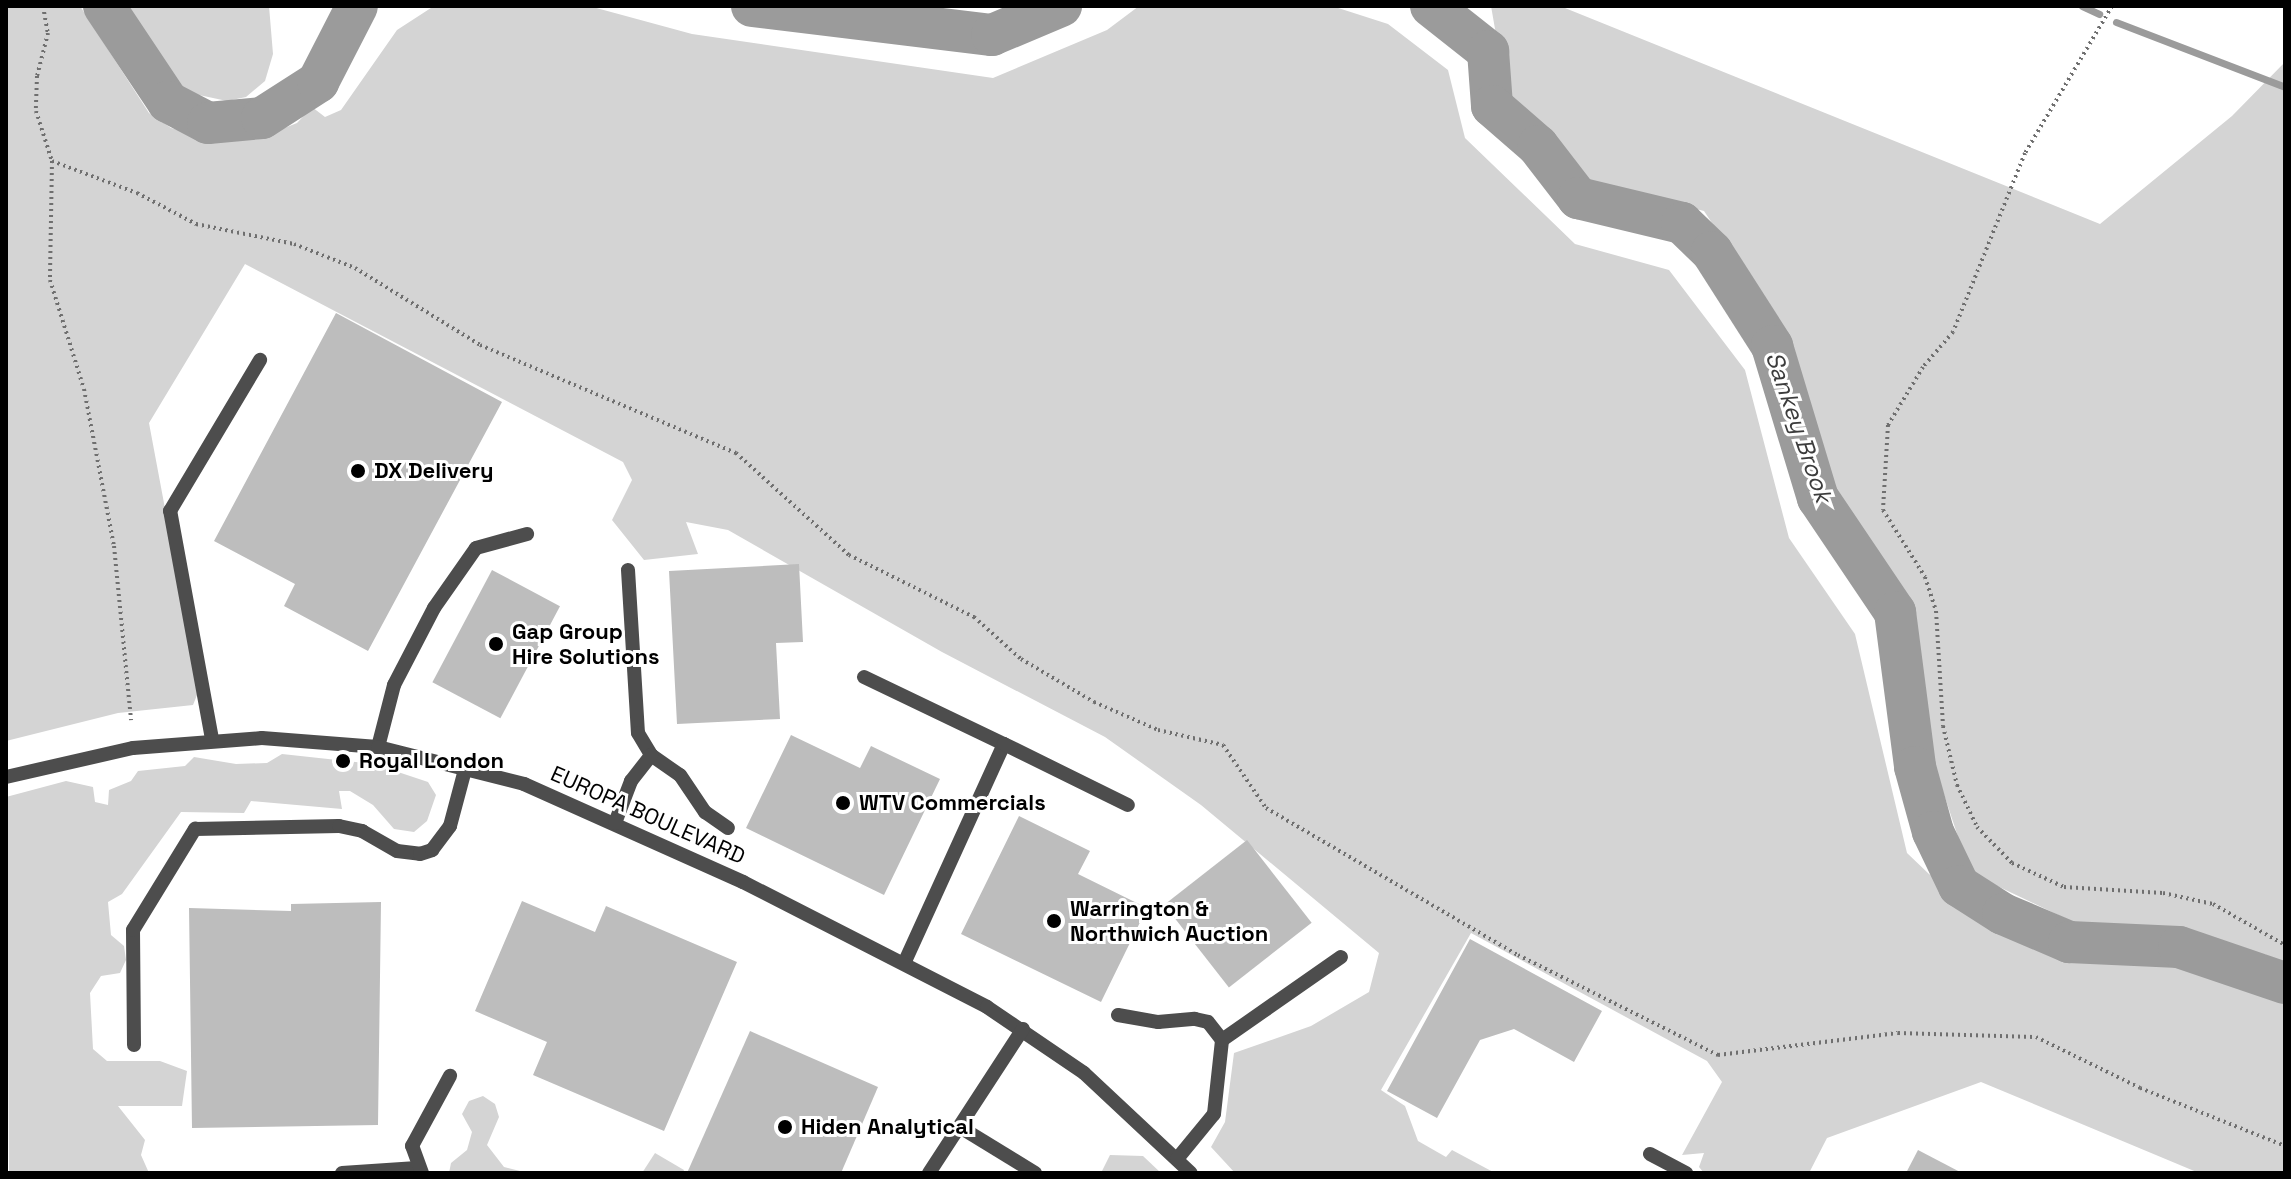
<!DOCTYPE html>
<style>
body{margin:0}
#map{position:relative;width:2291px;height:1179px;overflow:hidden;background:#fff;font-family:"Space Grotesk",sans-serif}
div>[style]{position:absolute}
.green>*{inset:0;background:#d4d4d4}
.stream>*{height:7px;margin:-3.5px;padding:0 3.5px;transform-origin:3.5px;border-radius:3.5px;background:#9b9b9b}
.river>*{height:42px;margin:-21px;padding:0 21px;transform-origin:21px;border-radius:21px;background:#9b9b9b}
.building>*{inset:0;background:#bdbdbd;transform-origin:0 0}
.path>*{height:4px;margin-top:-2px;transform-origin:0;background:repeating-linear-gradient(90deg,#6f6f6f 0 2px,transparent 0 6px)}
.minor>*{height:14px;margin:-7px;padding:0 7px;transform-origin:7px;border-radius:7px;background:#4d4d4d}
.dots>*{width:22px;height:22px;translate:-50% -50%;box-sizing:border-box;border:4px solid #fff;border-radius:50%}
span{translate:-50% -50%;white-space:nowrap;text-align:center;line-height:1.15;-webkit-text-stroke:6px #fff;paint-order:stroke}
.poi-label{font-size:22px;color:#000;font-weight:700}
.left{translate:0 -50%;text-align:left}
.street-label{font-size:22px;color:#000}
.water-label{font-size:24px;color:#3c3c3c;font-style:italic}
.frame{position:absolute;inset:0;border:8px solid #000;pointer-events:none}
</style>
<div id="map">
<div class="green">
<div style="clip-path:polygon(6px 6px,80px 6px,149px 113px,171px 128px,205px 137px,262px 137px,297px 123px,312px 107px,325px 117px,341px 110px,397px 30px,434px 6px,589px 6px,692px 34px,993px 78px,1107px 30px,1139px 6px,1332px 6px,1388px 24px,1448px 70px,1465px 138px,1575px 244px,1669px 270px,1745px 370px,1789px 538px,1855px 634px,1907px 853px,1929px 874px,1999px 917px,2106px 951px,2181px 964px,2208px 936px,2186px 929px,2075px 923px,1970px 873px,1927px 743px,1910px 608px,1829px 484px,1788px 337px,1704px 211px,1589px 182px,1506px 92px,1491px 6px,1560px 6px,2100px 224px,2232px 116px,2285px 62px,2285px 963px,2264px 954px,2266px 988px,2285px 1000px,2285px 1173px,2199px 1173px,1981px 1082px,1827px 1138px,1809px 1173px,1704px 1173px,1699px 1167px,1704px 1153px,1682px 1155px,1722px 1082px,1707px 1061px,1471px 933px,1381px 1090px,1405px 1106px,1418px 1141px,1446px 1157px,1452px 1150px,1495px 1173px,1235px 1173px,1211px 1147px,1225px 1122px,1234px 1053px,1311px 1026px,1369px 992px,1379px 953px,1201px 805px,1105px 737px,942px 652px,728px 530px,686px 522px,698px 554px,644px 560px,612px 520px,632px 480px,623px 462px,245px 264px,149px 423px,199px 690px,193px 705px,118px 713px,6px 741px)"></div>
<div style="clip-path:polygon(121px 6px,269px 6px,273px 54px,265px 81px,246px 97px,227px 101px,171px 89px)"></div>
<div style="clip-path:polygon(282px 754px,374px 764px,428px 782px,436px 795px,427px 821px,414px 832px,394px 829px,373px 805px,350px 791px,339px 791px,342px 809px,251px 801px,244px 813px,181px 812px,122px 894px,108px 902px,111px 935px,124px 946px,126px 960px,120px 973px,101px 976px,90px 993px,93px 1049px,107px 1061px,160px 1061px,187px 1071px,182px 1106px,118px 1106px,145px 1140px,141px 1155px,149px 1173px,9px 1173px,6px 797px,66px 781px,93px 787px,95px 802px,108px 805px,109px 790px,131px 781px,138px 771px,185px 766px,194px 757px,236px 764px,267px 763px)"></div>
<div style="clip-path:polygon(483px 1096px,495px 1104px,499px 1117px,487px 1145px,504px 1167px,528px 1173px,449px 1173px,451px 1163px,467px 1150px,472px 1132px,462px 1114px,469px 1101px)"></div>
<div style="clip-path:polygon(655px 1153px,684px 1170px,683px 1173px,642px 1173px)"></div>
<div style="clip-path:polygon(1110px 1155px,1143px 1156px,1161px 1173px,1101px 1173px)"></div>
</div>
<div class="stream">
<div style="left:2082px;top:6px;width:19px;rotate:25deg"></div>
<div style="left:2116px;top:22px;width:181px;rotate:21deg"></div>
</div>
<div class="river">
<div style="left:104px;top:6px;width:115px;rotate:56.3deg"></div>
<div style="left:168px;top:102px;width:45px;rotate:27.7deg"></div>
<div style="left:208px;top:123px;width:54px;rotate:-5.3deg"></div>
<div style="left:262px;top:118px;width:67px;rotate:-32.7deg"></div>
<div style="left:318px;top:82px;width:85px;rotate:-62.8deg"></div>
<div style="left:752px;top:6px;width:242px;rotate:6.9deg"></div>
<div style="left:992px;top:35px;width:75px;rotate:-22.8deg"></div>
<div style="left:1431px;top:6px;width:73px;rotate:38.3deg"></div>
<div style="left:1488px;top:51px;width:55px;rotate:85.8deg"></div>
<div style="left:1492px;top:106px;width:61px;rotate:41deg"></div>
<div style="left:1538px;top:146px;width:66px;rotate:52.4deg"></div>
<div style="left:1578px;top:198px;width:107px;rotate:13.5deg"></div>
<div style="left:1682px;top:223px;width:42px;rotate:44deg"></div>
<div style="left:1712px;top:252px;width:112px;rotate:57.4deg"></div>
<div style="left:1772px;top:346px;width:159px;rotate:73.2deg"></div>
<div style="left:1818px;top:498px;width:138px;rotate:56deg"></div>
<div style="left:1895px;top:612px;width:156px;rotate:82.6deg"></div>
<div style="left:1915px;top:767px;width:67px;rotate:74.5deg"></div>
<div style="left:1933px;top:832px;width:60px;rotate:64.3deg"></div>
<div style="left:1959px;top:886px;width:52px;rotate:32.5deg"></div>
<div style="left:2003px;top:914px;width:72px;rotate:23deg"></div>
<div style="left:2069px;top:942px;width:110px;rotate:2.6deg"></div>
<div style="left:2179px;top:947px;width:112px;rotate:18.8deg"></div>
</div>
<div class="building">
<div style="clip-path:polygon(336px 313px,502px 402px,368px 651px,284px 606px,295px 584px,214px 541px)"></div>
<div style="clip-path:polygon(799px 564px,803px 642px,776px 643px,780px 719px,677px 724px,669px 571px)"></div>
<div style="left:492px;top:570px;width:77px;height:127px;rotate:28deg"></div>
<div style="clip-path:polygon(791px 735px,860px 768px,871px 746px,940px 779px,884px 895px,746px 828px)"></div>
<div style="clip-path:polygon(1019px 816px,1090px 851px,1078px 874px,1147px 908px,1101px 1002px,961px 934px)"></div>
<div style="left:1247px;top:840px;width:105px;height:105px;rotate:52deg"></div>
<div style="clip-path:polygon(522px 901px,595px 932px,606px 906px,737px 962px,664px 1131px,533px 1075px,547px 1042px,475px 1011px)"></div>
<div style="clip-path:polygon(381px 902px,378px 1125px,192px 1128px,189px 908px,291px 911px,291px 904px)"></div>
<div style="clip-path:polygon(1470px 939px,1602px 1011px,1574px 1062px,1514px 1029px,1480px 1040px,1437px 1118px,1387px 1091px)"></div>
<div style="clip-path:polygon(750px 1031px,878px 1087px,841px 1173px,687px 1173px)"></div>
<div style="clip-path:polygon(1918px 1150px,1962px 1173px,1906px 1173px)"></div>
</div>
<div class="path">
<div style="left:43px;top:6px;width:27px;rotate:80deg"></div>
<div style="left:48px;top:33px;width:44px;rotate:104.3deg"></div>
<div style="left:37px;top:76px;width:35px;rotate:92deg"></div>
<div style="left:36px;top:111px;width:52px;rotate:72.3deg"></div>
<div style="left:52px;top:161px;width:119px;rotate:91deg"></div>
<div style="left:50px;top:280px;width:114px;rotate:72.7deg"></div>
<div style="left:84px;top:389px;width:160px;rotate:79.2deg"></div>
<div style="left:114px;top:546px;width:175px;rotate:84.4deg"></div>
<div style="left:2112px;top:6px;width:171px;rotate:120.6deg"></div>
<div style="left:2025px;top:153px;width:193px;rotate:111.9deg"></div>
<div style="left:1953px;top:332px;width:46px;rotate:130.6deg"></div>
<div style="left:1923px;top:367px;width:68px;rotate:121.1deg"></div>
<div style="left:1888px;top:425px;width:85px;rotate:93.4deg"></div>
<div style="left:1883px;top:510px;width:79px;rotate:57.9deg"></div>
<div style="left:1925px;top:577px;width:36px;rotate:72deg"></div>
<div style="left:1936px;top:611px;width:115px;rotate:86.5deg"></div>
<div style="left:1943px;top:726px;width:61px;rotate:76.7deg"></div>
<div style="left:1957px;top:785px;width:47px;rotate:64.5deg"></div>
<div style="left:1977px;top:827px;width:50px;rotate:45.8deg"></div>
<div style="left:2012px;top:863px;width:57px;rotate:24.8deg"></div>
<div style="left:2064px;top:887px;width:99px;rotate:3.5deg"></div>
<div style="left:2163px;top:893px;width:51px;rotate:12.4deg"></div>
<div style="left:2213px;top:904px;width:83px;rotate:29.7deg"></div>
<div style="left:52px;top:161px;width:91px;rotate:20.6deg"></div>
<div style="left:137px;top:193px;width:67px;rotate:27.7deg"></div>
<div style="left:196px;top:224px;width:100px;rotate:11.5deg"></div>
<div style="left:294px;top:244px;width:66px;rotate:21.5deg"></div>
<div style="left:355px;top:268px;width:147px;rotate:31.6deg"></div>
<div style="left:480px;top:345px;width:278px;rotate:22.9deg"></div>
<div style="left:736px;top:453px;width:152px;rotate:42.1deg"></div>
<div style="left:849px;top:555px;width:140px;rotate:26.4deg"></div>
<div style="left:974px;top:617px;width:63px;rotate:41.8deg"></div>
<div style="left:1021px;top:659px;width:85px;rotate:30.5deg"></div>
<div style="left:1094px;top:702px;width:70px;rotate:23.6deg"></div>
<div style="left:1158px;top:730px;width:67px;rotate:13deg"></div>
<div style="left:1223px;top:745px;width:76px;rotate:55.7deg"></div>
<div style="left:1266px;top:808px;width:292px;rotate:30.3deg"></div>
<div style="left:1518px;top:955px;width:224px;rotate:26.6deg"></div>
<div style="left:1718px;top:1055px;width:181px;rotate:-7deg"></div>
<div style="left:1898px;top:1033px;width:138px;rotate:1.7deg"></div>
<div style="left:2036px;top:1037px;width:116px;rotate:26.1deg"></div>
<div style="left:2140px;top:1088px;width:156px;rotate:21.8deg"></div>
</div>
<div class="minor">
<div style="left:628px;top:570px;width:163px;rotate:86.5deg"></div>
<div style="left:638px;top:733px;width:26px;rotate:59deg"></div>
<div style="left:651px;top:755px;width:35px;rotate:35deg"></div>
<div style="left:680px;top:775px;width:45px;rotate:56deg"></div>
<div style="left:705px;top:812px;width:28px;rotate:35deg"></div>
<div style="left:864px;top:677px;width:155px;rotate:25.6deg"></div>
<div style="left:1004px;top:744px;width:241px;rotate:114.5deg"></div>
<div style="left:212px;top:739px;width:232px;rotate:-100.4deg"></div>
<div style="left:170px;top:511px;width:176px;rotate:-59.2deg"></div>
<div style="left:1004px;top:744px;width:138px;rotate:26.2deg"></div>
<div style="left:378px;top:747px;width:64px;rotate:-75.5deg"></div>
<div style="left:394px;top:685px;width:87px;rotate:-62.5deg"></div>
<div style="left:434px;top:608px;width:73px;rotate:-55deg"></div>
<div style="left:476px;top:548px;width:53px;rotate:-15.4deg"></div>
<div style="left:6px;top:777px;width:130px;rotate:-12.9deg"></div>
<div style="left:133px;top:748px;width:129px;rotate:-4.4deg"></div>
<div style="left:262px;top:738px;width:116px;rotate:4.4deg"></div>
<div style="left:378px;top:747px;width:151px;rotate:14.2deg"></div>
<div style="left:524px;top:784px;width:240px;rotate:24.1deg"></div>
<div style="left:743px;top:882px;width:274px;rotate:27.1deg"></div>
<div style="left:987px;top:1007px;width:117px;rotate:34.2deg"></div>
<div style="left:1084px;top:1073px;width:146px;rotate:43.1deg"></div>
<div style="left:615px;top:823px;width:45px;rotate:-69.1deg"></div>
<div style="left:631px;top:781px;width:33px;rotate:-52deg"></div>
<div style="left:1118px;top:1015px;width:41px;rotate:9.9deg"></div>
<div style="left:1158px;top:1022px;width:37px;rotate:-5deg"></div>
<div style="left:1195px;top:1019px;width:13px;rotate:13deg"></div>
<div style="left:1208px;top:1022px;width:23px;rotate:52deg"></div>
<div style="left:134px;top:1045px;width:115px;rotate:-90.5deg"></div>
<div style="left:133px;top:930px;width:119px;rotate:-58.5deg"></div>
<div style="left:195px;top:829px;width:144px;rotate:-1.2deg"></div>
<div style="left:339px;top:826px;width:24px;rotate:12deg"></div>
<div style="left:362px;top:831px;width:40px;rotate:29.7deg"></div>
<div style="left:397px;top:851px;width:23px;rotate:7deg"></div>
<div style="left:420px;top:854px;width:13px;rotate:-18deg"></div>
<div style="left:432px;top:850px;width:30px;rotate:-53deg"></div>
<div style="left:450px;top:826px;width:62px;rotate:-75.1deg"></div>
<div style="left:960px;top:1127px;width:88px;rotate:31.5deg"></div>
<div style="left:1650px;top:1154px;width:41px;rotate:27.8deg"></div>
<div style="left:1177px;top:1159px;width:58px;rotate:-50.6deg"></div>
<div style="left:1214px;top:1114px;width:74px;rotate:-83.8deg"></div>
<div style="left:1222px;top:1040px;width:145px;rotate:-34.9deg"></div>
<div style="left:342px;top:1173px;width:75px;rotate:-3.8deg"></div>
<div style="left:422px;top:1173px;width:29px;rotate:-110deg"></div>
<div style="left:412px;top:1146px;width:80px;rotate:-61.5deg"></div>
<div style="left:929px;top:1173px;width:172px;rotate:-56.9deg"></div>
</div>
<div class="dots">
<div style="left:358px;top:471px;background:#000"></div>
<div style="left:496px;top:644px;background:#000"></div>
<div style="left:343px;top:761px;background:#000"></div>
<div style="left:843px;top:803px;background:#000"></div>
<div style="left:1054px;top:921px;background:#000"></div>
<div style="left:785px;top:1127px;background:#000"></div>
</div>
<div class="poi-label">
<span class="left" style="left:374px;top:471px">DX Delivery</span>
<span class="left" style="left:512px;top:644px">Gap Group<br>Hire Solutions</span>
<span class="left" style="left:359px;top:761px">Royal London</span>
<span class="left" style="left:859px;top:803px">WTV Commercials</span>
<span class="left" style="left:1070px;top:921px">Warrington &amp;<br>Northwich Auction</span>
<span class="left" style="left:801px;top:1127px">Hiden Analytical</span>
</div>
<div class="street-label">
<span style="left:648px;top:815px;rotate:24deg">EUROPA BOULEVARD</span>
</div>
<div class="water-label">
<span style="left:1799px;top:427px;rotate:71deg">Sankey Brook</span>
</div>
<div class="frame"></div>
</div>
